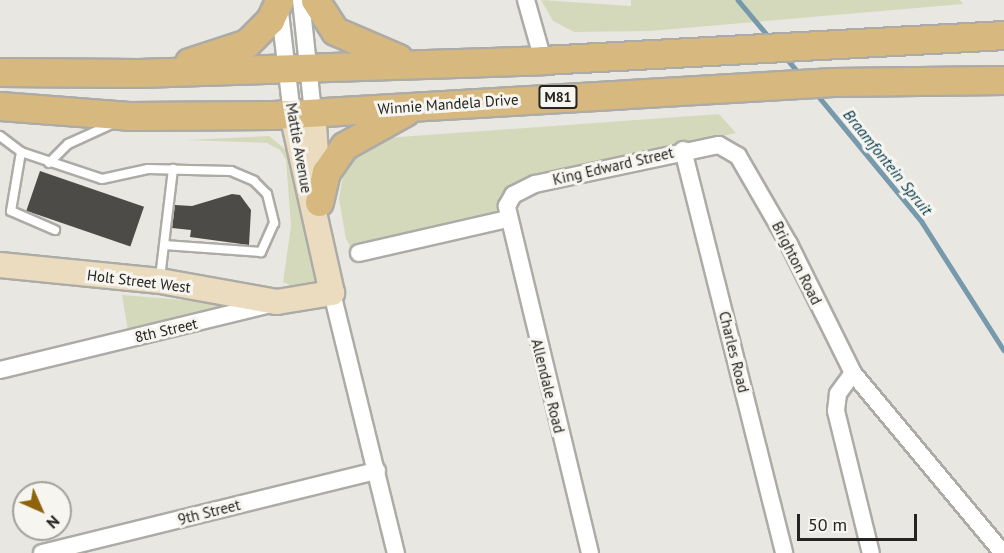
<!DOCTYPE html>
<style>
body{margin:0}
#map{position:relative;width:1004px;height:553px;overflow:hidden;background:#e9e7e2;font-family:"PT Sans",sans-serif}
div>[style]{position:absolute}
.green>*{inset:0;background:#d5d9bc}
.stream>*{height:4.5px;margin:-2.25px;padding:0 2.25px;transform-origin:2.25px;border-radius:2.25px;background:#7699ab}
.building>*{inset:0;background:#4c4b47;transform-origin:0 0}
.roads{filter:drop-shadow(2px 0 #adaba6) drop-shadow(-2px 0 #adaba6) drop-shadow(0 2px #adaba6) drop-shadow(0 -2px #adaba6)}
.lane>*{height:8px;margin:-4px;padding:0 4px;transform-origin:4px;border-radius:4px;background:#fff}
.street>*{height:16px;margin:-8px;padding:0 8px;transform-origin:8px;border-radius:8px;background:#fff}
.secondary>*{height:24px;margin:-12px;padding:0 12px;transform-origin:12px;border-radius:12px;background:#ebdcbf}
.primary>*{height:27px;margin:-13.5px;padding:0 13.5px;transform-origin:13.5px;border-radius:13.5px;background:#d7b97f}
span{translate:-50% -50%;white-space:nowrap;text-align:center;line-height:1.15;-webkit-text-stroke:6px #f6f5ef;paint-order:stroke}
.shield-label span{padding:2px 4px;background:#f6f5ef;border:2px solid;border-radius:4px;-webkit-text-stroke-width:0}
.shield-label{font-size:14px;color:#252422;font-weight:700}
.street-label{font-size:15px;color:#252422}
.water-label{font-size:16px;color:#03384c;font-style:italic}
.north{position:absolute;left:12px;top:481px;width:60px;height:60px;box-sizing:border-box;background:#f6f5ef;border:2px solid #a2a19d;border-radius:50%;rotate:135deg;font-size:16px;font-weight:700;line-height:24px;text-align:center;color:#252422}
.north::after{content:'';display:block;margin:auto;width:21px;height:27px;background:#8f630b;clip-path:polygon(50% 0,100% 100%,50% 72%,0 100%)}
.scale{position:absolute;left:797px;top:514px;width:120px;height:27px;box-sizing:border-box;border:3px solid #252422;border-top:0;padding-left:8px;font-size:18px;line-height:21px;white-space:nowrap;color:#252422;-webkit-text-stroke:4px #f6f5ef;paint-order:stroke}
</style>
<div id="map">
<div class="green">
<div style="clip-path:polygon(541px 0,631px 6px,631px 0,960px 0,963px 4px,650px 31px,574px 32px,553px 21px)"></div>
<div style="clip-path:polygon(719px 114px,736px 133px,528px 179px,495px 220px,353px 251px,346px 239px,339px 199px,344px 169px,351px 156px,385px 138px)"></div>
<div style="clip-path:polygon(269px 136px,290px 153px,318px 279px,313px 284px,296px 288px,283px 282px,291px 226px,286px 160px,280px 150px,267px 143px,186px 140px)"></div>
<div style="clip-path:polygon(122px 295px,246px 305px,128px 331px)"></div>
</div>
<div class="stream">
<div style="left:738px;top:0;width:48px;rotate:50deg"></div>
<div style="left:786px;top:58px;width:21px;rotate:49deg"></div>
<div style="left:815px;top:92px;width:168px;rotate:50.5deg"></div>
<div style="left:922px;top:222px;width:152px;rotate:57.4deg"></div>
</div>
<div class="building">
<div style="left:40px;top:171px;width:110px;height:42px;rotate:19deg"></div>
<div style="clip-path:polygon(232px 194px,240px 195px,251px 210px,249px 245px,190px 237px,191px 230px,172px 228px,175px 205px,192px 206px)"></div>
</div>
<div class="roads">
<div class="lane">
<div style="left:0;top:136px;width:26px;rotate:37deg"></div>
<div style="left:21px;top:152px;width:85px;rotate:18.4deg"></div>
<div style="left:102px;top:179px;width:47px;rotate:-12.3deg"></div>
<div style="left:148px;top:169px;width:83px;rotate:1.4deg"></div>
<div style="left:231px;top:171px;width:25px;rotate:23deg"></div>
<div style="left:254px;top:181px;width:18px;rotate:45deg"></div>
<div style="left:267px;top:194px;width:30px;rotate:76deg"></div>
<div style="left:274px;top:223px;width:32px;rotate:114deg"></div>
<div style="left:261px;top:252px;width:97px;rotate:-175.9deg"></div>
<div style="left:21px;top:152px;width:60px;rotate:99.6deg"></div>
<div style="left:11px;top:211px;width:48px;rotate:23.4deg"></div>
<div style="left:49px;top:163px;width:27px;rotate:-45deg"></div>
<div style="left:68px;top:144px;width:48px;rotate:-24.4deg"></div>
<div style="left:160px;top:278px;width:110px;rotate:-83.2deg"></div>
</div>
<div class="street">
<div style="left:301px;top:0;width:113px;rotate:83.9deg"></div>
<div style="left:526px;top:0;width:62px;rotate:74.2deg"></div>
<div style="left:279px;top:4px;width:111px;rotate:83.3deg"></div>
<div style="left:683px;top:150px;width:415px;rotate:75.9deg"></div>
<div style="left:359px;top:253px;width:152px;rotate:-12.9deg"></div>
<div style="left:332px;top:293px;width:268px;rotate:76.2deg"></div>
<div style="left:0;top:370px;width:279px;rotate:-13.7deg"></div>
<div style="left:853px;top:373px;width:26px;rotate:126deg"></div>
<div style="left:838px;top:394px;width:17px;rotate:97deg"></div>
<div style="left:836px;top:411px;width:146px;rotate:76.2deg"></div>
<div style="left:42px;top:553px;width:345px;rotate:-13.8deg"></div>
<div style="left:590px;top:553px;width:357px;rotate:-103.5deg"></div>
<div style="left:507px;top:206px;width:13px;rotate:-61deg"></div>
<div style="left:513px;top:195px;width:25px;rotate:-27deg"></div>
<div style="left:535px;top:184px;width:188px;rotate:-12deg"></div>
<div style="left:719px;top:145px;width:22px;rotate:30deg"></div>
<div style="left:738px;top:156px;width:102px;rotate:59.9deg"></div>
<div style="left:789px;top:244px;width:144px;rotate:63.6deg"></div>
<div style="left:853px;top:373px;width:234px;rotate:50.2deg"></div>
</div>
<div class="secondary">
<div style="left:313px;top:112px;width:81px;rotate:85.8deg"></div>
<div style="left:292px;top:114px;width:183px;rotate:77.4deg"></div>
<div style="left:0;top:265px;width:161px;rotate:5.7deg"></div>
<div style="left:160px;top:281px;width:119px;rotate:10.2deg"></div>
<div style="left:277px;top:302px;width:56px;rotate:-9.3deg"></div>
</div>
<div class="primary">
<div style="left:315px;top:0;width:37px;rotate:57deg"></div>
<div style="left:335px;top:31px;width:69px;rotate:23.2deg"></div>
<div style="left:189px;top:62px;width:61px;rotate:-18.1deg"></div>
<div style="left:247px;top:43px;width:33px;rotate:-45deg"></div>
<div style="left:270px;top:20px;width:21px;rotate:-65deg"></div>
<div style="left:0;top:72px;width:138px;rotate:0.4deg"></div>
<div style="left:138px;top:73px;width:405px;rotate:-1.8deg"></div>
<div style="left:543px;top:60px;width:462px;rotate:-3.1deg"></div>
<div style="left:0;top:106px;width:129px;rotate:4.4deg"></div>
<div style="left:129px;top:116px;width:144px;rotate:-0.4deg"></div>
<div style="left:273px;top:115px;width:561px;rotate:-3.37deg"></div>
<div style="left:833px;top:82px;width:171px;rotate:-0.7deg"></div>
<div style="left:319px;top:202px;width:31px;rotate:-77deg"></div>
<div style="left:326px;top:172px;width:32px;rotate:-55deg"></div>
<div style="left:344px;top:146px;width:70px;rotate:-29.1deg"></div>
</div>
</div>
<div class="shield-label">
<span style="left:558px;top:97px">M81</span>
</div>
<div class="street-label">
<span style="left:448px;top:104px;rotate:-4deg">Winnie Mandela Drive</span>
<span style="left:299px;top:148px;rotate:80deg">Mattie Avenue</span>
<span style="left:613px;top:166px;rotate:-13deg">King Edward Street</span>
<span style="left:797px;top:263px;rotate:63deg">Brighton Road</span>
<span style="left:139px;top:281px;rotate:7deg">Holt Street West</span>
<span style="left:166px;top:330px;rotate:-13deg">8th Street</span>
<span style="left:734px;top:352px;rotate:76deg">Charles Road</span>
<span style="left:548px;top:386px;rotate:76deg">Allendale Road</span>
<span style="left:209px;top:512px;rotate:-14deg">9th Street</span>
</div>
<div class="water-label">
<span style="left:888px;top:162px;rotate:51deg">Braamfontein Spruit</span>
</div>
<div class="north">N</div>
<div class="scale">50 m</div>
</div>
